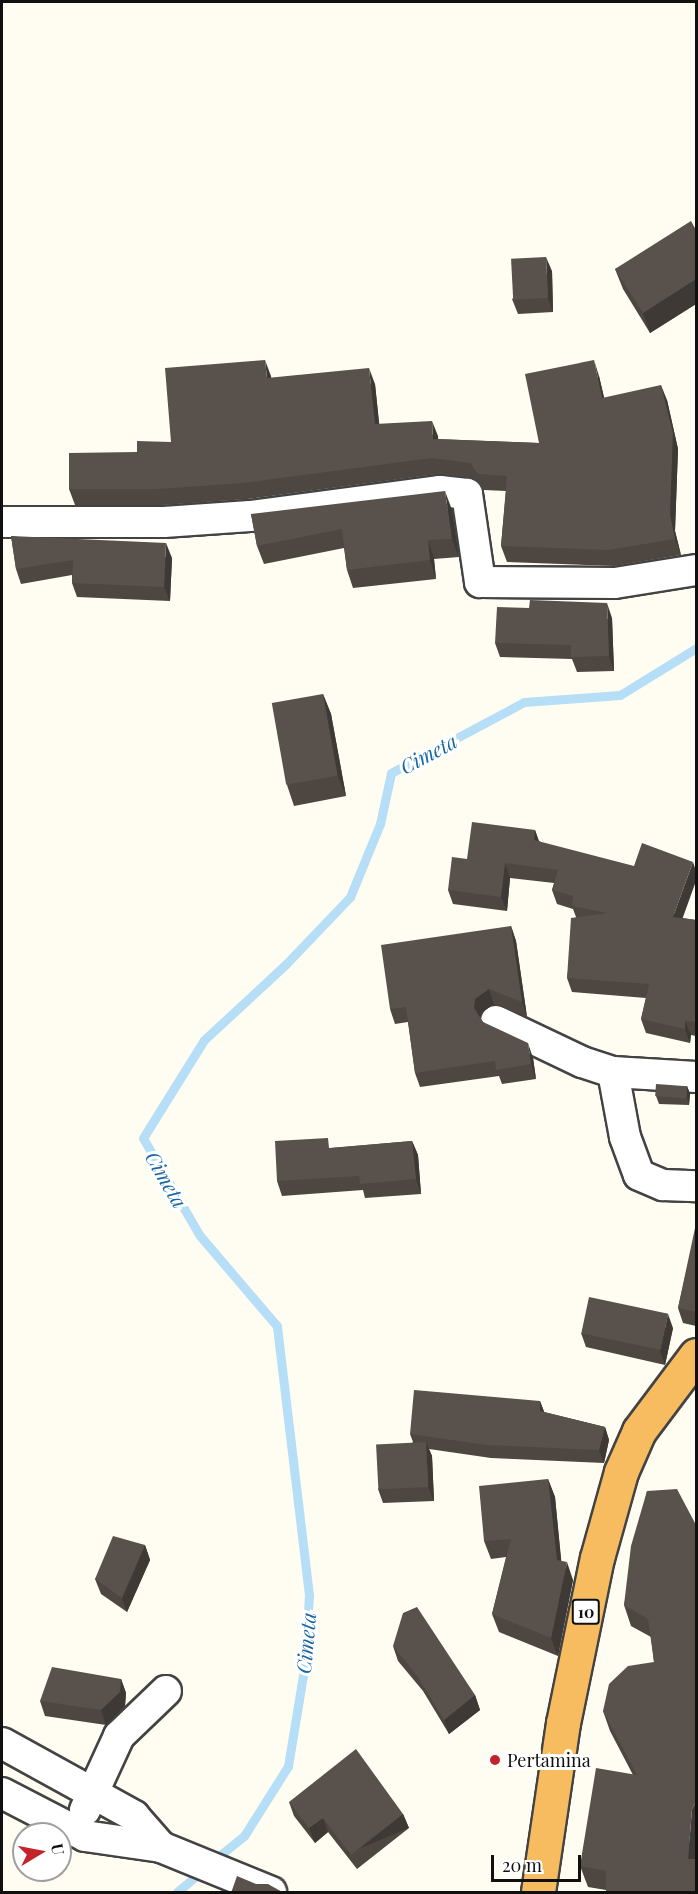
<!DOCTYPE html>
<style>
body{margin:0}
#map{position:relative;width:698px;height:1894px;overflow:hidden;background:#fffdf2;font-family:"Playfair Display",serif}
div>[style]{position:absolute}
.stream>*{height:9px;margin:-4.5px;padding:0 4.5px;transform-origin:4.5px;border-radius:4.5px;background:#b6def7}
.roads{filter:drop-shadow(2px 0 #434343) drop-shadow(-2px 0 #434343) drop-shadow(0 2px #434343) drop-shadow(0 -2px #434343)}
.minor>*{height:30px;margin:-15px;padding:0 15px;transform-origin:15px;border-radius:15px;background:#fff}
.trunk>*{height:33px;margin:-16.5px;padding:0 16.5px;transform-origin:16.5px;border-radius:16.5px;background:#f8bc60}
.wall>*{inset:0;background:#4d4641}
.shaded-wall>*{inset:0;background:#3e3935;transform-origin:0 0}
.building>*{inset:0;background:#59514c;transform-origin:0 0}
.dots>*{width:16px;height:16px;translate:-50% -50%;box-sizing:border-box;border:3px solid #fff;border-radius:50%}
span{translate:-50% -50%;white-space:nowrap;text-align:center;line-height:1.15;-webkit-text-stroke:6px #fff;paint-order:stroke}
.shield-label span{padding:2px 4px;background:#fff;border:2px solid;border-radius:4px;-webkit-text-stroke-width:0}
.shield-label{font-size:16px;color:#101010;font-weight:700}
.poi-label{font-size:18px;color:#101010}
.left{translate:0 -50%;text-align:left}
.water-label{font-size:20px;color:#1665a5;font-style:italic}
.frame{position:absolute;inset:0;border:3px solid #101010;pointer-events:none}
.north{position:absolute;left:12px;top:1822px;width:60px;height:60px;box-sizing:border-box;background:#fff;border:2px solid #9f9f9f;border-radius:50%;rotate:80deg;font-size:16px;font-weight:700;line-height:24px;text-align:center;color:#101010}
.north::after{content:'';display:block;margin:auto;width:21px;height:27px;background:#c3242b;clip-path:polygon(50% 0,100% 100%,50% 72%,0 100%)}
.scale{position:absolute;left:491px;top:1855px;width:90px;height:27px;box-sizing:border-box;border:3px solid #101010;border-top:0;padding-left:8px;font-size:18px;line-height:21px;white-space:nowrap;color:#101010;-webkit-text-stroke:4px #fff;paint-order:stroke}
</style>
<div id="map">
<div class="stream">
<div style="left:213px;top:1861px;width:40px;rotate:-39deg"></div>
<div style="left:244px;top:1836px;width:83px;rotate:-57.8deg"></div>
<div style="left:288px;top:1766px;width:98px;rotate:-80.6deg"></div>
<div style="left:304px;top:1669px;width:74px;rotate:-86.1deg"></div>
<div style="left:309px;top:1595px;width:271px;rotate:-96.8deg"></div>
<div style="left:277px;top:1326px;width:118px;rotate:-130.5deg"></div>
<div style="left:200px;top:1236px;width:113px;rotate:-120.2deg"></div>
<div style="left:143px;top:1138px;width:115px;rotate:-58.1deg"></div>
<div style="left:204px;top:1040px;width:112px;rotate:-42.8deg"></div>
<div style="left:286px;top:964px;width:93px;rotate:-46.3deg"></div>
<div style="left:350px;top:897px;width:79px;rotate:-67.7deg"></div>
<div style="left:380px;top:824px;width:52px;rotate:-77.8deg"></div>
<div style="left:391px;top:773px;width:151px;rotate:-28.1deg"></div>
<div style="left:524px;top:702px;width:96px;rotate:-4.2deg"></div>
<div style="left:620px;top:695px;width:89px;rotate:-31.7deg"></div>
<div style="left:177px;top:1892px;width:34px;rotate:-40deg"></div>
</div>
<div class="roads">
<div class="minor">
<div style="left:2px;top:522px;width:162px"></div>
<div style="left:164px;top:522px;width:86px;rotate:-4deg"></div>
<div style="left:250px;top:516px;width:192px;rotate:-7.5deg"></div>
<div style="left:440px;top:491px;width:27px;rotate:6deg"></div>
<div style="left:467px;top:494px;width:89px;rotate:81.6deg"></div>
<div style="left:480px;top:582px;width:135px;rotate:0.4deg"></div>
<div style="left:615px;top:583px;width:82px;rotate:-9.1deg"></div>
<div style="left:496px;top:1021px;width:95px;rotate:25.5deg"></div>
<div style="left:582px;top:1062px;width:33px;rotate:18deg"></div>
<div style="left:613px;top:1072px;width:83px;rotate:3.4deg"></div>
<div style="left:613px;top:1072px;width:66px;rotate:79.5deg"></div>
<div style="left:625px;top:1137px;width:40px;rotate:69.8deg"></div>
<div style="left:639px;top:1175px;width:26px;rotate:23deg"></div>
<div style="left:663px;top:1185px;width:33px;rotate:2deg"></div>
<div style="left:2px;top:1743px;width:151px;rotate:28.9deg"></div>
<div style="left:134px;top:1816px;width:41px;rotate:48.9deg"></div>
<div style="left:2px;top:1793px;width:93px;rotate:27.4deg"></div>
<div style="left:85px;top:1836px;width:77px;rotate:8.2deg"></div>
<div style="left:161px;top:1847px;width:119px;rotate:22.2deg"></div>
<div style="left:85px;top:1810px;width:81px;rotate:-65.3deg"></div>
<div style="left:119px;top:1736px;width:65px;rotate:-43.8deg"></div>
</div>
<div class="trunk">
<div style="left:538px;top:1892px;width:171px;rotate:-81.6deg"></div>
<div style="left:563px;top:1723px;width:168px;rotate:-78.4deg"></div>
<div style="left:597px;top:1558px;width:89px;rotate:-74.4deg"></div>
<div style="left:621px;top:1472px;width:45px;rotate:-66.3deg"></div>
<div style="left:639px;top:1431px;width:95px;rotate:-53.1deg"></div>
</div>
</div>
<div class="wall">
<div style="clip-path:polygon(696px 230px,696px 304px,650px 333px,623px 289px,615px 269px)"></div>
<div style="clip-path:polygon(552px 271px,553px 312px,518px 314px,512px 299px)"></div>
<div style="clip-path:polygon(271px 376px,271px 378px,375px 384px,379px 424px,438px 436px,438px 439px,539px 443px,599px 376px,604px 398px,667px 400px,678px 449px,675px 531px,681px 555px,614px 566px,507px 562px,501px 546px,506px 491px,484px 490px,476px 479px,438px 474px,248px 499px,163px 505px,75px 505px,69px 489px,137px 452px,171px 442px)"></div>
<div style="clip-path:polygon(452px 510px,459px 557px,434px 559px,436px 579px,353px 588px,347px 570px,344px 548px,264px 564px,257px 546px,251px 514px)"></div>
<div style="clip-path:polygon(11px 536px,172px 558px,170px 601px,77px 597px,72px 583px,72px 575px,21px 584px,16px 569px)"></div>
<div style="clip-path:polygon(612px 618px,614px 671px,577px 672px,572px 659px,500px 657px,495px 643px)"></div>
<div style="clip-path:polygon(323px 694px,331px 714px,346px 796px,294px 806px,287px 785px)"></div>
<div style="clip-path:polygon(535px 830px,539px 841px,683px 918px,696px 920px,696px 1036px,691px 1035px,690px 1043px,646px 1033px,641px 1019px,646px 998px,572px 992px,567px 978px,576px 917px,573px 909px,557px 904px,552px 890px,554px 883px,510px 878px,507px 911px,453px 904px,448px 890px,467px 859px)"></div>
<div style="clip-path:polygon(511px 926px,516px 941px,527px 1017px,494px 1004px,481px 1013px,480px 1017px,483px 1022px,533px 1058px,536px 1079px,502px 1084px,499px 1076px,420px 1087px,415px 1073px,408px 1022px,395px 1024px,390px 1009px)"></div>
<div style="clip-path:polygon(687px 1086px,690px 1094px,689px 1105px,659px 1104px,656px 1096px)"></div>
<div style="clip-path:polygon(412px 1141px,418px 1155px,421px 1194px,365px 1198px,363px 1190px,282px 1196px,277px 1181px,332px 1148px)"></div>
<div style="clip-path:polygon(696px 1228px,696px 1326px,683px 1323px,678px 1308px)"></div>
<div style="clip-path:polygon(673px 1328px,665px 1365px,586px 1347px,581px 1333px)"></div>
<div style="clip-path:polygon(540px 1401px,544px 1412px,605px 1427px,609px 1440px,604px 1463px,491px 1458px,429px 1449px,432px 1456px,434px 1501px,383px 1503px,378px 1489px,413px 1442px,410px 1434px)"></div>
<div style="clip-path:polygon(548px 1479px,555px 1497px,561px 1561px,573px 1580px,558px 1656px,499px 1632px,492px 1614px,506px 1557px,491px 1559px,484px 1541px)"></div>
<div style="clip-path:polygon(647px 1491px,696px 1893px,606px 1890px,588px 1887px,580px 1866px,633px 1775px,610px 1731px,603px 1711px,654px 1662px,651px 1637px,631px 1626px,624px 1605px)"></div>
<div style="clip-path:polygon(145px 1545px,150px 1560px,127px 1612px,101px 1594px,95px 1579px)"></div>
<div style="clip-path:polygon(393px 1646px,475px 1695px,480px 1710px,449px 1734px,423px 1691px,398px 1661px)"></div>
<div style="clip-path:polygon(121px 1679px,126px 1693px,125px 1706px,106px 1725px,45px 1716px,40px 1701px)"></div>
<div style="clip-path:polygon(289px 1802px,403px 1814px,409px 1828px,357px 1869px,328px 1832px,315px 1843px,294px 1816px)"></div>
</div>
<div class="shaded-wall">
<div style="clip-path:polygon(546px 257px,552px 271px,553px 312px,548px 298px)"></div>
<div style="clip-path:polygon(696px 279px,696px 304px,650px 333px,643px 313px)"></div>
<div style="clip-path:polygon(265px 360px,271px 376px,273px 394px,267px 378px)"></div>
<div style="clip-path:polygon(594px 360px,599px 376px,608px 414px,602px 398px)"></div>
<div style="clip-path:polygon(369px 368px,375px 384px,381px 440px,375px 424px)"></div>
<div style="clip-path:polygon(661px 385px,667px 400px,678px 449px,675px 531px,681px 555px,675px 539px,670px 515px)"></div>
<div style="clip-path:polygon(432px 421px,438px 436px,439px 455px,433px 439px)"></div>
<div style="clip-path:polygon(445px 491px,452px 510px,459px 557px,452px 539px)"></div>
<div style="clip-path:polygon(428px 540px,434px 559px,436px 579px,430px 560px)"></div>
<div style="clip-path:polygon(166px 543px,172px 558px,170px 601px,164px 587px)"></div>
<div style="clip-path:polygon(607px 603px,612px 618px,614px 671px,609px 656px)"></div>
<div style="clip-path:polygon(323px 694px,331px 714px,346px 796px,338px 776px)"></div>
<div style="clip-path:polygon(535px 830px,540px 845px,534px 840px)"></div>
<div style="clip-path:polygon(693px 862px,696px 871px,696px 881px,678px 931px,673px 917px)"></div>
<div style="clip-path:polygon(505px 863px,510px 878px,507px 911px,501px 897px)"></div>
<div style="clip-path:polygon(511px 926px,516px 941px,527px 1017px,522px 1002px)"></div>
<div style="clip-path:polygon(489px 989px,494px 1004px,481px 1013px,479px 1023px,474px 1008px,475px 999px)"></div>
<div style="clip-path:polygon(685px 1021px,691px 1035px,690px 1043px,685px 1029px)"></div>
<div style="clip-path:polygon(528px 1043px,533px 1058px,536px 1079px,531px 1064px)"></div>
<div style="clip-path:polygon(687px 1086px,690px 1094px,689px 1105px,687px 1097px)"></div>
<div style="clip-path:polygon(412px 1141px,418px 1155px,421px 1194px,416px 1179px)"></div>
<div style="clip-path:polygon(668px 1314px,673px 1328px,665px 1365px,660px 1351px)"></div>
<div style="clip-path:polygon(540px 1401px,545px 1414px,540px 1411px)"></div>
<div style="clip-path:polygon(605px 1427px,609px 1440px,604px 1463px,599px 1450px)"></div>
<div style="clip-path:polygon(426px 1442px,432px 1456px,434px 1501px,428px 1487px)"></div>
<div style="clip-path:polygon(548px 1479px,555px 1497px,563px 1578px,557px 1560px)"></div>
<div style="clip-path:polygon(145px 1545px,150px 1560px,127px 1612px,122px 1598px)"></div>
<div style="clip-path:polygon(567px 1562px,573px 1580px,558px 1656px,551px 1638px)"></div>
<div style="clip-path:polygon(121px 1679px,126px 1693px,125px 1706px,106px 1725px,101px 1710px)"></div>
<div style="clip-path:polygon(475px 1695px,480px 1710px,449px 1734px,444px 1720px)"></div>
<div style="clip-path:polygon(696px 1802px,696px 1868px,688px 1859px,692px 1809px)"></div>
<div style="left:403px;top:1814px;width:15px;height:66px;rotate:67deg"></div>
<div style="clip-path:polygon(323px 1818px,328px 1832px,315px 1843px,309px 1828px)"></div>
</div>
<div class="building">
<div style="clip-path:polygon(691px 221px,696px 230px,696px 279px,643px 313px,615px 269px)"></div>
<div style="left:546px;top:257px;width:41px;height:35px;rotate:87deg"></div>
<div style="clip-path:polygon(265px 360px,267px 378px,369px 368px,375px 424px,432px 421px,433px 439px,539px 443px,525px 374px,594px 360px,602px 398px,661px 385px,673px 433px,670px 515px,675px 539px,608px 550px,501px 546px,507px 476px,478px 474px,470px 463px,432px 458px,243px 483px,158px 489px,69px 489px,69px 453px,137px 452px,137px 441px,171px 442px,165px 368px)"></div>
<div style="clip-path:polygon(445px 491px,452px 539px,428px 540px,430px 560px,347px 570px,342px 529px,257px 546px,251px 514px)"></div>
<div style="clip-path:polygon(11px 536px,166px 543px,164px 587px,72px 583px,73px 560px,16px 569px)"></div>
<div style="clip-path:polygon(530px 600px,607px 603px,609px 656px,571px 657px,571px 645px,495px 643px,497px 607px,529px 608px)"></div>
<div style="left:323px;top:694px;width:83px;height:52px;rotate:80deg"></div>
<div style="clip-path:polygon(472px 822px,535px 830px,534px 840px,634px 866px,642px 843px,693px 862px,673px 917px,696px 920px,696px 1022px,685px 1021px,685px 1029px,641px 1019px,649px 984px,567px 978px,571px 918px,607px 913px,572px 906px,573px 896px,552px 890px,558px 870px,505px 863px,501px 897px,448px 890px,452px 857px,467px 859px)"></div>
<div style="clip-path:polygon(511px 926px,522px 1002px,489px 989px,475px 999px,474px 1008px,483px 1022px,528px 1043px,531px 1064px,496px 1070px,495px 1061px,415px 1073px,406px 1007px,390px 1009px,381px 945px)"></div>
<div style="left:656px;top:1084px;width:31px;height:12px;rotate:4deg"></div>
<div style="clip-path:polygon(328px 1138px,329px 1148px,412px 1141px,416px 1179px,360px 1184px,359px 1176px,277px 1181px,275px 1141px)"></div>
<div style="clip-path:polygon(695px 1228px,696px 1228px,696px 1312px,678px 1308px)"></div>
<div style="left:589px;top:1297px;width:81px;height:37px;rotate:12deg"></div>
<div style="clip-path:polygon(414px 1390px,540px 1401px,540px 1411px,605px 1427px,599px 1450px,486px 1445px,410px 1434px)"></div>
<div style="left:426px;top:1442px;width:45px;height:50px;rotate:87deg"></div>
<div style="clip-path:polygon(548px 1479px,557px 1560px,567px 1562px,551px 1638px,492px 1614px,511px 1539px,484px 1541px,479px 1486px)"></div>
<div style="clip-path:polygon(677px 1489px,696px 1525px,696px 1802px,692px 1809px,688px 1859px,696px 1859px,696px 1893px,606px 1893px,606px 1871px,580px 1866px,596px 1768px,637px 1775px,603px 1711px,609px 1684px,628px 1666px,654px 1662px,648px 1619px,624px 1605px,631px 1546px,647px 1491px)"></div>
<div style="clip-path:polygon(113px 1536px,145px 1545px,122px 1598px,95px 1579px)"></div>
<div style="clip-path:polygon(417px 1607px,475px 1695px,444px 1720px,418px 1677px,393px 1646px,403px 1613px)"></div>
<div style="clip-path:polygon(52px 1667px,121px 1679px,120px 1692px,101px 1710px,40px 1701px)"></div>
<div style="clip-path:polygon(356px 1749px,403px 1814px,351px 1855px,323px 1818px,309px 1828px,289px 1802px)"></div>
<div style="clip-path:polygon(237px 1876px,256px 1884px,268px 1884px,284px 1893px,231px 1893px)"></div>
</div>
<div class="dots">
<div style="left:495px;top:1760px;background:#c3242b"></div>
</div>
<div class="shield-label">
<span style="left:586px;top:1612px">10</span>
</div>
<div class="poi-label">
<span class="left" style="left:507px;top:1760px">Pertamina</span>
</div>
<div class="water-label">
<span style="left:428px;top:753px;rotate:-28deg">Cimeta</span>
<span style="left:167px;top:1179px;rotate:60deg">Cimeta</span>
<span style="left:305px;top:1643px;rotate:-85deg">Cimeta</span>
</div>
<div class="frame"></div>
<div class="north">U</div>
<div class="scale">20 m</div>
</div>
